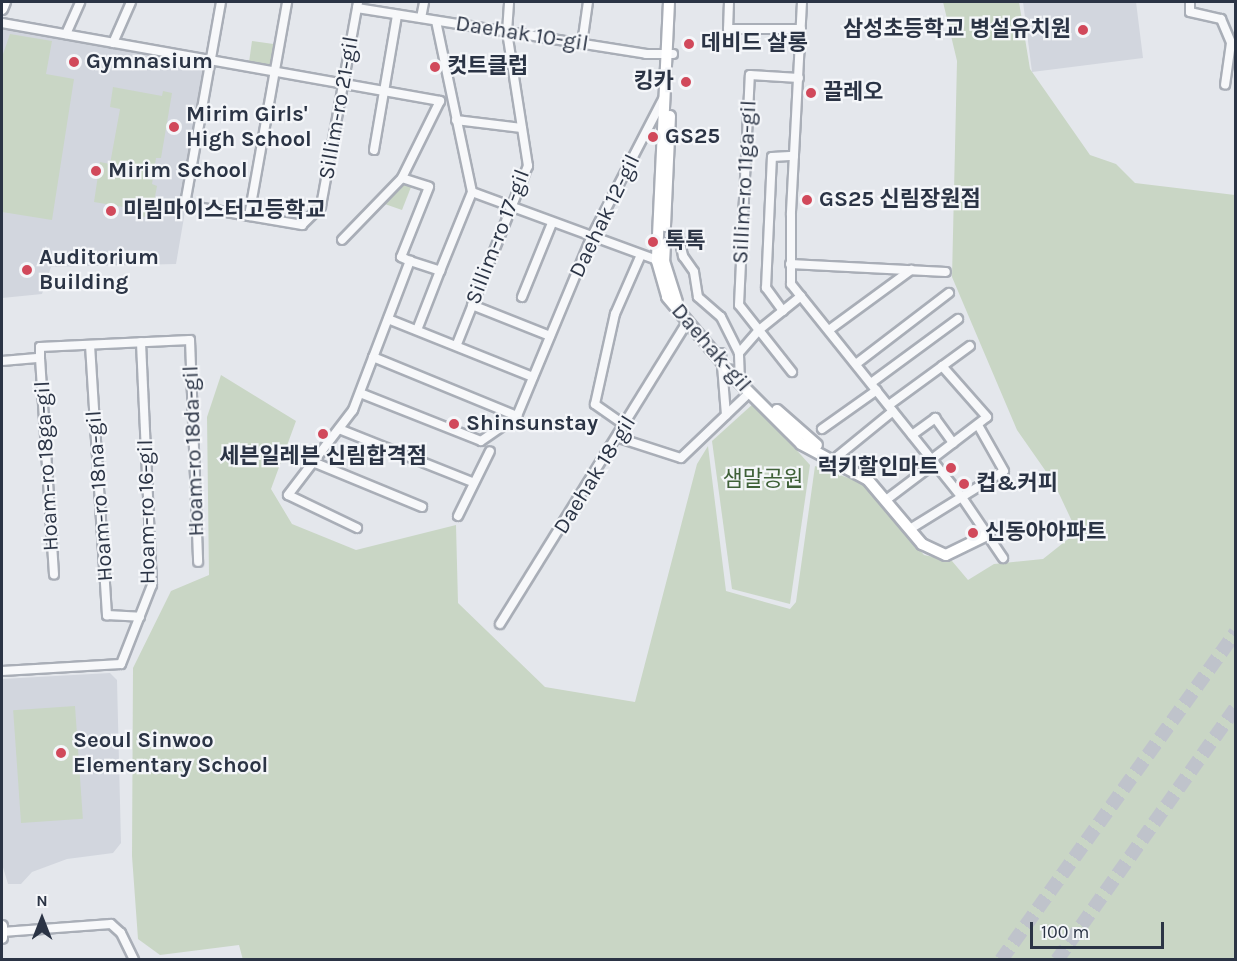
<!DOCTYPE html>
<meta charset="utf-8">
<style>
body{margin:0}
#map{position:relative;width:1237px;height:961px;overflow:hidden;background:#e4e7ec;font-family:Karla,"Noto Sans KR",sans-serif}
div>[style]{position:absolute}
.built>*{inset:0;background:#d2d6de}
.green>*{inset:0;background:#c9d6c5;transform-origin:0 0}
.highway-tunnel>*{height:14px;margin-top:-7px;transform-origin:0;background:repeating-linear-gradient(90deg,#bfc3cb 0 14px,transparent 0 21px)}
.roads{filter:drop-shadow(2px 0 #a9aeb7) drop-shadow(-2px 0 #a9aeb7) drop-shadow(0 2px #a9aeb7) drop-shadow(0 -2px #a9aeb7)}
.street>*{height:8px;margin:-4px;padding:0 4px;transform-origin:4px;border-radius:4px;background:#f7f8fa}
.secondary>*{height:10px;margin:-5px;padding:0 5px;transform-origin:5px;border-radius:5px;background:#fff}
.dots>*{width:16px;height:16px;translate:-50% -50%;box-sizing:border-box;border:3px solid #f4f6f9;border-radius:50%}
span{translate:-50% -50%;white-space:nowrap;text-align:center;line-height:1.15;-webkit-text-stroke:4.5px #f4f6f9;paint-order:stroke}
.poi-label{font-size:22px;color:#2b3445;font-weight:700}
.right{translate:-100% -50%;text-align:right}
.left{translate:0 -50%;text-align:left}
.street-label{font-size:22px;color:#2b3445}
.park-label{font-size:22px;color:#3f6138}
.frame{position:absolute;inset:0;border:3px solid #2b3445;pointer-events:none}
.north{position:absolute;left:12px;top:889px;width:60px;height:60px;-webkit-text-stroke:4px #f4f6f9;paint-order:stroke;rotate:0deg;font-size:16px;font-weight:700;line-height:24px;text-align:center;color:#2b3445}
.north::after{content:'';display:block;margin:auto;width:21px;height:27px;background:#2b3445;clip-path:polygon(50% 0,100% 100%,50% 72%,0 100%)}
.scale{position:absolute;left:1030px;top:922px;width:134px;height:27px;box-sizing:border-box;border:3px solid #2b3445;border-top:0;padding-left:8px;font-size:18px;line-height:21px;white-space:nowrap;color:#2b3445;-webkit-text-stroke:4px #f4f6f9;paint-order:stroke}
</style>
<div id="map">
<div class="built">
<div style="clip-path:polygon(1023px 2px,1136px 2px,1143px 58px,1032px 72px)"></div>
<div style="clip-path:polygon(2px 23px,211px 60px,176px 264px,51px 267px,42px 294px,2px 298px)"></div>
<div style="clip-path:polygon(110px 673px,117px 680px,121px 843px,113px 853px,67px 859px,32px 872px,21px 884px,8px 884px,2px 864px,2px 679px)"></div>
</div>
<div class="green">
<div style="clip-path:polygon(943px 2px,1019px 2px,1030px 69px,1090px 155px,1116px 164px,1135px 183px,1235px 195px,1235px 959px,243px 960px,239px 945px,160px 955px,138px 939px,132px 856px,133px 668px,171px 591px,209px 575px,207px 417px,221px 375px,296px 421px,271px 489px,292px 524px,356px 550px,456px 525px,458px 603px,545px 687px,635px 702px,697px 464px,708px 446px,726px 591px,790px 609px,796px 602px,815px 466px,862px 483px,924px 555px,952px 561px,968px 580px,994px 564px,1043px 559px,1077px 532px,1054px 483px,1017px 430px,952px 277px,957px 61px)"></div>
<div style="clip-path:polygon(10px 34px,52px 41px,46px 74px,74px 79px,52px 220px,2px 212px,2px 57px)"></div>
<div style="left:252px;top:41px;width:27px;height:26px;rotate:8deg"></div>
<div style="clip-path:polygon(113px 87px,162px 96px,163px 91px,172px 93px,161px 158px,156px 158px,152px 184px,157px 186px,152px 213px,146px 212px,145px 217px,140px 216px,141px 210px,94px 202px,100px 162px,110px 164px,120px 109px,110px 107px)"></div>
<div style="clip-path:polygon(402px 178px,413px 182px,402px 210px,379px 202px)"></div>
<div style="clip-path:polygon(754px 403px,810px 465px,790px 604px,732px 589px,712px 441px)"></div>
<div style="left:75px;top:706px;width:113px;height:62px;rotate:86deg"></div>
</div>
<div class="highway-tunnel">
<div style="left:1001px;top:960px;width:403px;rotate:-54.4deg"></div>
<div style="left:1057px;top:960px;width:310px;rotate:-54.7deg"></div>
</div>
<div class="roads">
<div class="street">
<div style="left:221px;top:2px;width:206px;rotate:100.1deg"></div>
<div style="left:185px;top:205px;width:119px;rotate:9.7deg"></div>
<div style="left:302px;top:225px;width:27px;rotate:-45deg"></div>
<div style="left:321px;top:206px;width:207px;rotate:-79.7deg"></div>
<div style="left:729px;top:2px;width:27px;rotate:92deg"></div>
<div style="left:728px;top:29px;width:73px"></div>
<div style="left:802px;top:2px;width:213px;rotate:93deg"></div>
<div style="left:791px;top:215px;width:69px;rotate:90deg"></div>
<div style="left:791px;top:284px;width:272px;rotate:51.3deg"></div>
<div style="left:961px;top:496px;width:75px;rotate:55.9deg"></div>
<div style="left:1190px;top:2px;width:10px;rotate:90deg"></div>
<div style="left:1190px;top:12px;width:32px;rotate:13deg"></div>
<div style="left:1221px;top:19px;width:26px;rotate:67deg"></div>
<div style="left:1231px;top:43px;width:42px;rotate:98.1deg"></div>
<div style="left:357px;top:8px;width:293px;rotate:9deg"></div>
<div style="left:646px;top:54px;width:27px"></div>
<div style="left:421px;top:18px;width:16px;rotate:-79deg"></div>
<div style="left:436px;top:21px;width:175px;rotate:78.1deg"></div>
<div style="left:2px;top:23px;width:445px;rotate:10.1deg"></div>
<div style="left:440px;top:101px;width:86px;rotate:116.3deg"></div>
<div style="left:402px;top:178px;width:86px;rotate:134.1deg"></div>
<div style="left:66px;top:34px;width:35px;rotate:-66deg"></div>
<div style="left:113px;top:43px;width:45px;rotate:-66.3deg"></div>
<div style="left:582px;top:44px;width:42px;rotate:-81.9deg"></div>
<div style="left:456px;top:120px;width:66px;rotate:6.9deg"></div>
<div style="left:374px;top:150px;width:137px;rotate:-80.3deg"></div>
<div style="left:402px;top:178px;width:28px;rotate:18deg"></div>
<div style="left:429px;top:187px;width:75px;rotate:111.8deg"></div>
<div style="left:401px;top:257px;width:10px;rotate:24deg"></div>
<div style="left:249px;top:216px;width:217px;rotate:-79.9deg"></div>
<div style="left:678px;top:234px;width:23px;rotate:77deg"></div>
<div style="left:683px;top:256px;width:19px;rotate:55deg"></div>
<div style="left:694px;top:272px;width:25px;rotate:81deg"></div>
<div style="left:698px;top:297px;width:30px;rotate:41deg"></div>
<div style="left:721px;top:317px;width:40px;rotate:63.4deg"></div>
<div style="left:790px;top:264px;width:156px;rotate:2.9deg"></div>
<div style="left:522px;top:297px;width:80px;rotate:-67.9deg"></div>
<div style="left:472px;top:305px;width:84px;rotate:21.7deg"></div>
<div style="left:783px;top:311px;width:29px;rotate:-126deg"></div>
<div style="left:766px;top:288px;width:131px;rotate:-87.4deg"></div>
<div style="left:772px;top:157px;width:22px;rotate:-3deg"></div>
<div style="left:388px;top:319px;width:156px;rotate:21.8deg"></div>
<div style="left:417px;top:330px;width:63px;rotate:-68.7deg"></div>
<div style="left:829px;top:330px;width:102px;rotate:-36.2deg"></div>
<div style="left:457px;top:344px;width:192px;rotate:-68.3deg"></div>
<div style="left:528px;top:166px;width:136px;rotate:-98.9deg"></div>
<div style="left:507px;top:32px;width:30px;rotate:-86deg"></div>
<div style="left:90px;top:345px;width:271px;rotate:86.4deg"></div>
<div style="left:107px;top:615px;width:33px;rotate:3deg"></div>
<div style="left:721px;top:353px;width:62px;rotate:85.4deg"></div>
<div style="left:373px;top:357px;width:156px;rotate:22.3deg"></div>
<div style="left:40px;top:358px;width:217px;rotate:86.3deg"></div>
<div style="left:2px;top:361px;width:38px;rotate:-5deg"></div>
<div style="left:40px;top:358px;width:11px;rotate:-90deg"></div>
<div style="left:40px;top:347px;width:150px;rotate:-2.7deg"></div>
<div style="left:190px;top:340px;width:222px;rotate:87.9deg"></div>
<div style="left:856px;top:364px;width:117px;rotate:-37.4deg"></div>
<div style="left:792px;top:372px;width:85px;rotate:-128.3deg"></div>
<div style="left:739px;top:305px;width:230px;rotate:-87.3deg"></div>
<div style="left:750px;top:75px;width:49px;rotate:3.5deg"></div>
<div style="left:740px;top:383px;width:30px;rotate:-92deg"></div>
<div style="left:739px;top:353px;width:30px;rotate:-49deg"></div>
<div style="left:759px;top:330px;width:54px;rotate:-39deg"></div>
<div style="left:871px;top:383px;width:108px;rotate:-36.3deg"></div>
<div style="left:360px;top:393px;width:130px;rotate:21.6deg"></div>
<div style="left:481px;top:441px;width:44px;rotate:-34.8deg"></div>
<div style="left:517px;top:416px;width:193px;rotate:-67.4deg"></div>
<div style="left:591px;top:238px;width:157px;rotate:-62.6deg"></div>
<div style="left:889px;top:405px;width:100px;rotate:-36.1deg"></div>
<div style="left:626px;top:426px;width:38px;rotate:-145deg"></div>
<div style="left:595px;top:404px;width:92px;rotate:-77.5deg"></div>
<div style="left:615px;top:314px;width:62px;rotate:-66.3deg"></div>
<div style="left:339px;top:429px;width:143px;rotate:21.7deg"></div>
<div style="left:822px;top:429px;width:67px;rotate:-35.3deg"></div>
<div style="left:912px;top:435px;width:29px;rotate:-36deg"></div>
<div style="left:935px;top:418px;width:31px;rotate:54deg"></div>
<div style="left:619px;top:438px;width:65px;rotate:17.9deg"></div>
<div style="left:681px;top:458px;width:95px;rotate:-43.7deg"></div>
<div style="left:932px;top:459px;width:69px;rotate:-37.4deg"></div>
<div style="left:987px;top:417px;width:68px;rotate:-131.4deg"></div>
<div style="left:833px;top:460px;width:77px;rotate:-39.2deg"></div>
<div style="left:313px;top:462px;width:118px;rotate:22.4deg"></div>
<div style="left:886px;top:500px;width:61px;rotate:-37.1deg"></div>
<div style="left:458px;top:516px;width:72px;rotate:-63.8deg"></div>
<div style="left:357px;top:528px;width:76px;rotate:-154.4deg"></div>
<div style="left:288px;top:495px;width:107px;rotate:-52.6deg"></div>
<div style="left:353px;top:410px;width:160px;rotate:-69.1deg"></div>
<div style="left:410px;top:261px;width:32px;rotate:18deg"></div>
<div style="left:440px;top:271px;width:85px;rotate:-67.9deg"></div>
<div style="left:472px;top:192px;width:200px;rotate:20.2deg"></div>
<div style="left:910px;top:529px;width:110px;rotate:-31.7deg"></div>
<div style="left:1004px;top:471px;width:53px;rotate:-119.5deg"></div>
<div style="left:500px;top:624px;width:353px;rotate:-58.2deg"></div>
<div style="left:2px;top:671px;width:119px;rotate:-3.4deg"></div>
<div style="left:121px;top:664px;width:85px;rotate:-68.6deg"></div>
<div style="left:152px;top:585px;width:243px;rotate:-92.6deg"></div>
<div style="left:2px;top:932px;width:109px;rotate:-4.2deg"></div>
<div style="left:111px;top:924px;width:13px;rotate:42deg"></div>
<div style="left:121px;top:933px;width:30px;rotate:64deg"></div>
</div>
<div class="secondary">
<div style="left:669px;top:2px;width:259px;rotate:92.7deg"></div>
<div style="left:657px;top:261px;width:37px;rotate:74deg"></div>
<div style="left:667px;top:297px;width:107px;rotate:49.9deg"></div>
<div style="left:736px;top:379px;width:92px;rotate:45deg"></div>
<div style="left:801px;top:444px;width:76px;rotate:28.2deg"></div>
<div style="left:868px;top:480px;width:84px;rotate:49.8deg"></div>
<div style="left:922px;top:544px;width:26px;rotate:25deg"></div>
<div style="left:946px;top:555px;width:48px;rotate:-26deg"></div>
<div style="left:2px;top:9px;width:8px;rotate:-67deg"></div>
<div style="left:665px;top:226px;width:110px;rotate:-87.4deg"></div>
<div style="left:665px;top:244px;width:17px;rotate:93deg"></div>
<div style="left:664px;top:261px;width:43px;rotate:72.4deg"></div>
<div style="left:777px;top:410px;width:53px;rotate:41.2deg"></div>
<div style="left:2px;top:926px;width:12px;rotate:90deg"></div>
</div>
</div>
<div class="dots">
<div style="left:1083px;top:30px;background:#d1495b"></div>
<div style="left:689px;top:44px;background:#d1495b"></div>
<div style="left:74px;top:62px;background:#d1495b"></div>
<div style="left:435px;top:67px;background:#d1495b"></div>
<div style="left:686px;top:82px;background:#d1495b"></div>
<div style="left:811px;top:93px;background:#d1495b"></div>
<div style="left:174px;top:127px;background:#d1495b"></div>
<div style="left:653px;top:137px;background:#d1495b"></div>
<div style="left:96px;top:171px;background:#d1495b"></div>
<div style="left:807px;top:200px;background:#d1495b"></div>
<div style="left:111px;top:211px;background:#d1495b"></div>
<div style="left:653px;top:242px;background:#d1495b"></div>
<div style="left:27px;top:270px;background:#d1495b"></div>
<div style="left:454px;top:424px;background:#d1495b"></div>
<div style="left:323px;top:434px;background:#d1495b"></div>
<div style="left:951px;top:468px;background:#d1495b"></div>
<div style="left:964px;top:484px;background:#d1495b"></div>
<div style="left:973px;top:533px;background:#d1495b"></div>
<div style="left:61px;top:753px;background:#d1495b"></div>
</div>
<div class="poi-label">
<span class="right" style="left:1071px;top:30px">삼성초등학교 병설유치원</span>
<span class="left" style="left:701px;top:44px">데비드 살롱</span>
<span class="left" style="left:86px;top:62px">Gymnasium</span>
<span class="left" style="left:447px;top:67px">컷트클럽</span>
<span class="right" style="left:674px;top:82px">킹카</span>
<span class="left" style="left:823px;top:93px">끌레오</span>
<span class="left" style="left:186px;top:127px">Mirim Girls'<br>High School</span>
<span class="left" style="left:665px;top:137px">GS25</span>
<span class="left" style="left:108px;top:171px">Mirim School</span>
<span class="left" style="left:819px;top:200px">GS25 신림장원점</span>
<span class="left" style="left:123px;top:211px">미림마이스터고등학교</span>
<span class="left" style="left:665px;top:242px">톡톡</span>
<span class="left" style="left:39px;top:270px">Auditorium<br>Building</span>
<span class="left" style="left:466px;top:424px">Shinsunstay</span>
<span style="left:323px;top:457px">세븐일레븐 신림합격점</span>
<span class="right" style="left:939px;top:468px">럭키할인마트</span>
<span class="left" style="left:976px;top:484px">컵&amp;커피</span>
<span class="left" style="left:985px;top:533px">신동아아파트</span>
<span class="left" style="left:73px;top:753px">Seoul Sinwoo<br>Elementary School</span>
</div>
<div class="street-label">
<span style="left:522px;top:34px;rotate:9deg">Daehak 10-gil</span>
<span style="left:339px;top:108px;rotate:-80deg">Sillim-ro 21-gil</span>
<span style="left:745px;top:182px;rotate:-87deg">Sillim-ro 11ga-gil</span>
<span style="left:605px;top:216px;rotate:-64deg">Daehak 12-gil</span>
<span style="left:498px;top:237px;rotate:-69deg">Sillim-ro 17-gil</span>
<span style="left:711px;top:348px;rotate:49deg">Daehak-gil</span>
<span style="left:194px;top:451px;rotate:-92deg">Hoam-ro 18da-gil</span>
<span style="left:47px;top:466px;rotate:-93deg">Hoam-ro 18ga-gil</span>
<span style="left:595px;top:475px;rotate:-58deg">Daehak 18-gil</span>
<span style="left:100px;top:496px;rotate:-94deg">Hoam-ro 18na-gil</span>
<span style="left:147px;top:512px;rotate:-91deg">Hoam-ro 16-gil</span>
</div>
<div class="park-label">
<span style="left:763px;top:480px">샘말공원</span>
</div>
<div class="frame"></div>
<div class="north">N</div>
<div class="scale">100 m</div>
</div>
